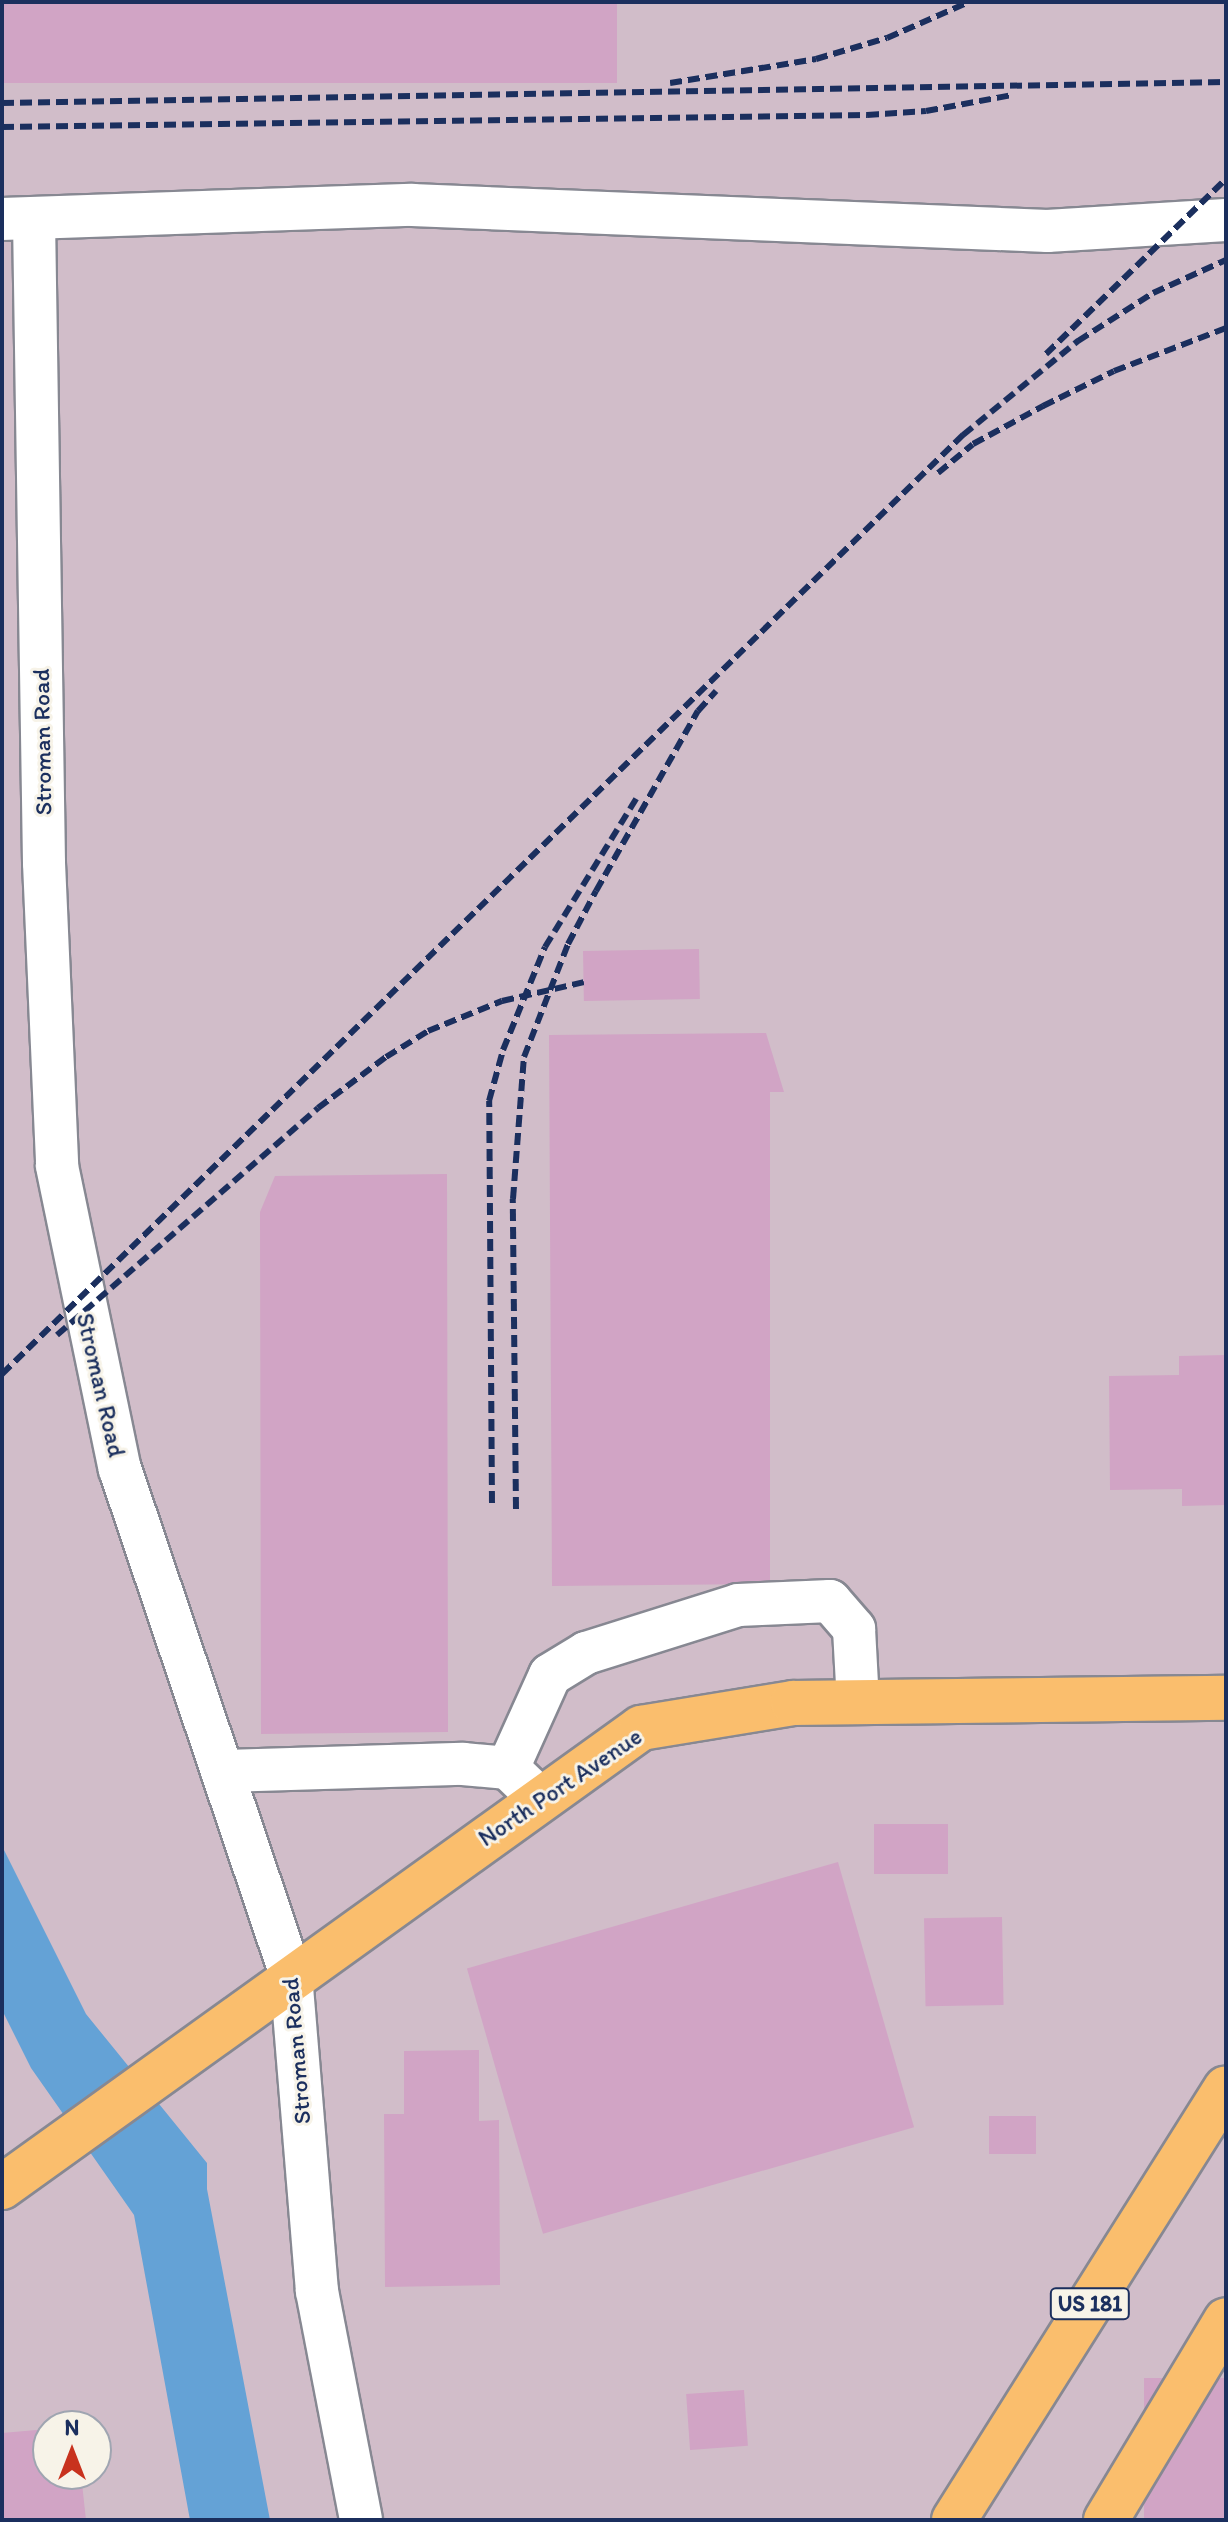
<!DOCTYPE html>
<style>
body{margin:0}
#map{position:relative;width:1228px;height:2522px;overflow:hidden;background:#f3e1c7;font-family:Itim,sans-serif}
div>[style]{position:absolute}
.industrial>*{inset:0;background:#d1bdc9}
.water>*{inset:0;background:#64a2d6}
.building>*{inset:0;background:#d1a4c5;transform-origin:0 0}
.roads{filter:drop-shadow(2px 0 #878892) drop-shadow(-2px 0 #878892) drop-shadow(0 2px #878892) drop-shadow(0 -2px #878892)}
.minor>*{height:42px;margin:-21px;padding:0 21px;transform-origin:21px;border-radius:21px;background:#fff}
.major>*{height:44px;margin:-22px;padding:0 22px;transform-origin:22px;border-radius:22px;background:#fabe6d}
.highway>*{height:44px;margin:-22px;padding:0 22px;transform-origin:22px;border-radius:22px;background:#fabe6d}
.rail>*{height:6px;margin-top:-3px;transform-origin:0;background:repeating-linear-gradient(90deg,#1b2f5e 0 12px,transparent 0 18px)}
span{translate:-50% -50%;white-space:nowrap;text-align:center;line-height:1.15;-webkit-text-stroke:6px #f7f3e8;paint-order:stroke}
.shield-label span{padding:2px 6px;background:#f7f3e8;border:2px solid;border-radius:6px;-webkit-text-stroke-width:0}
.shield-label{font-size:22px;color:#1b2f5e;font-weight:700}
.street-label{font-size:24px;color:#1b2f5e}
.frame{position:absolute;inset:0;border:4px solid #1b2f5e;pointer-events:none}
.north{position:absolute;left:32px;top:2410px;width:80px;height:80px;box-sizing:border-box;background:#f7f3e8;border:2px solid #9fa5b1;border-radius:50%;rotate:0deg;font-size:22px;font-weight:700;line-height:32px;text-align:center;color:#1b2f5e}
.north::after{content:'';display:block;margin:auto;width:28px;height:36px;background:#c8321e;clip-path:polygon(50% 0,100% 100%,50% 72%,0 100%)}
</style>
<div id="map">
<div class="industrial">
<div style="clip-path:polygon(evenodd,2px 2px,1226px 2px,1226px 2520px,2px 2520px,2px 2px,48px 2426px,96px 2426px,96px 2474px,48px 2474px,48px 2426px)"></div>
</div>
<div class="water">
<div style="clip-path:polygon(2px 1846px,86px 2014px,207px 2163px,207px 2189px,270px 2520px,190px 2520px,134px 2215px,31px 2068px,2px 2010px)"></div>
</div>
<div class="building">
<div style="left:2px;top:2px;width:615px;height:81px"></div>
<div style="left:699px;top:949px;width:50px;height:116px;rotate:89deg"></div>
<div style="clip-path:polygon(766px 1033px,784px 1092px,770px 1092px,770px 1584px,552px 1586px,549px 1035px)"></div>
<div style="clip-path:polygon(447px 1174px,448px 1732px,261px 1734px,260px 1212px,275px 1176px)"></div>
<div style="clip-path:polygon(1226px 1355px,1226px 1505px,1182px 1506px,1182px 1489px,1110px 1490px,1109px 1376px,1179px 1375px,1179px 1356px)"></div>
<div style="left:874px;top:1824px;width:74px;height:50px"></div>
<div style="left:838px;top:1862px;width:276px;height:386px;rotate:74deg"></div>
<div style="left:1002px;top:1917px;width:88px;height:78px;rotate:89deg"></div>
<div style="clip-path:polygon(479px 2050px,479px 2121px,499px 2120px,500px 2285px,385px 2287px,384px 2114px,404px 2114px,404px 2051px)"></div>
<div style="left:989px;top:2116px;width:47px;height:38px"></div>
<div style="left:1226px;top:2378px;width:142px;height:82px;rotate:90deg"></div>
<div style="left:744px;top:2390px;width:56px;height:58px;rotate:86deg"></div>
<div style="clip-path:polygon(48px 2429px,48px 2474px,81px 2474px,86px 2520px,2px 2520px,2px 2433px)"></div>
</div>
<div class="roads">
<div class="minor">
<div style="left:2px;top:219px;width:410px;rotate:-2deg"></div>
<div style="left:412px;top:205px;width:636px;rotate:2.34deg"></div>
<div style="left:1047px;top:231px;width:179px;rotate:-3.5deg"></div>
<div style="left:34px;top:219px;width:644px;rotate:89.11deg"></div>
<div style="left:44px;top:863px;width:303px;rotate:87.5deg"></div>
<div style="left:57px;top:1166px;width:309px;rotate:78.3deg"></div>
<div style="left:120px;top:1469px;width:534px;rotate:71.33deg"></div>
<div style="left:291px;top:1975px;width:317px;rotate:85.3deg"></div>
<div style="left:317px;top:2291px;width:233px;rotate:79.1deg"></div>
<div style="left:508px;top:1768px;width:102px;rotate:-65.7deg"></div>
<div style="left:550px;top:1675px;width:42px;rotate:-31.4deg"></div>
<div style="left:586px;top:1653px;width:159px;rotate:-17.5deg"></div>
<div style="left:738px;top:1605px;width:92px;rotate:-2.5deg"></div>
<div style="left:830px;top:1601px;width:37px;rotate:49deg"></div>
<div style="left:854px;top:1629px;width:74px;rotate:86.9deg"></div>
<div style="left:222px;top:1771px;width:241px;rotate:-1.7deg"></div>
<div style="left:463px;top:1764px;width:45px;rotate:5.1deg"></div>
<div style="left:508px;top:1768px;width:29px;rotate:44deg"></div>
</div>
<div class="major">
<div style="left:2px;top:2187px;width:787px;rotate:-35.69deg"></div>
<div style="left:641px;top:1728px;width:154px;rotate:-9.3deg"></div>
<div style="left:793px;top:1703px;width:433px;rotate:-0.7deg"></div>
</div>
<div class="highway">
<div style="left:954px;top:2520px;width:510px;rotate:-57.8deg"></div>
<div style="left:1106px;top:2520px;width:233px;rotate:-59deg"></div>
</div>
</div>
<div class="rail">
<div style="left:670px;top:83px;width:148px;rotate:-9.3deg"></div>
<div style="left:816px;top:59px;width:74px;rotate:-16.5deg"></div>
<div style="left:887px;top:38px;width:90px;rotate:-23.7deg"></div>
<div style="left:2px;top:103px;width:1224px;rotate:-0.98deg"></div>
<div style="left:2px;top:127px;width:865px;rotate:-0.79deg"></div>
<div style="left:867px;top:115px;width:59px;rotate:-3.9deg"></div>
<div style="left:926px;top:111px;width:87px;rotate:-10.5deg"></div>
<div style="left:1046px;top:354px;width:251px;rotate:-44.2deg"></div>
<div style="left:938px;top:473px;width:45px;rotate:-39.6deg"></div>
<div style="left:973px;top:444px;width:80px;rotate:-28.5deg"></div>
<div style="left:1043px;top:406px;width:79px;rotate:-26.2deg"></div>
<div style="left:1114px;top:371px;width:120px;rotate:-21deg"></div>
<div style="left:57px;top:1335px;width:346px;rotate:-41deg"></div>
<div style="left:318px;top:1108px;width:85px;rotate:-36.9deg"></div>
<div style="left:386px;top:1057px;width:49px;rotate:-31.8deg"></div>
<div style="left:428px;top:1031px;width:80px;rotate:-22.1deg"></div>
<div style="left:502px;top:1001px;width:84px;rotate:-13deg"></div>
<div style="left:2px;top:1374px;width:1344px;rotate:-44.34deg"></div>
<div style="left:963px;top:435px;width:149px;rotate:-39.3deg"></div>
<div style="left:1078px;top:341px;width:89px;rotate:-32.6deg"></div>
<div style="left:1153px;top:293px;width:80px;rotate:-24.3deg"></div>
<div style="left:492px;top:1503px;width:402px;rotate:-90.4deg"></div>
<div style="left:489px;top:1101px;width:53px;rotate:-74.6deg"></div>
<div style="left:503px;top:1050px;width:111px;rotate:-67.8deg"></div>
<div style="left:545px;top:947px;width:174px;rotate:-58.4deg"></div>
<div style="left:516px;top:1509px;width:310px;rotate:-90.6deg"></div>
<div style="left:513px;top:1199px;width:142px;rotate:-85.6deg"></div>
<div style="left:524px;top:1057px;width:121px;rotate:-68.7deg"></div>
<div style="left:568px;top:944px;width:60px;rotate:-62.2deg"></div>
<div style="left:596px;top:891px;width:207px;rotate:-60.5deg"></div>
<div style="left:698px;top:711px;width:27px;rotate:-48deg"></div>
</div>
<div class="shield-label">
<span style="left:1090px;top:2304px">US 181</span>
</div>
<div class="street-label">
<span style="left:42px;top:742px;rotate:-91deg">Stroman Road</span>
<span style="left:101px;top:1385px;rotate:77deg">Stroman Road</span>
<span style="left:560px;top:1787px;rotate:-34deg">North Port Avenue</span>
<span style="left:296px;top:2051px;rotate:-95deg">Stroman Road</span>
</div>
<div class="frame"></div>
<div class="north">N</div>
</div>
